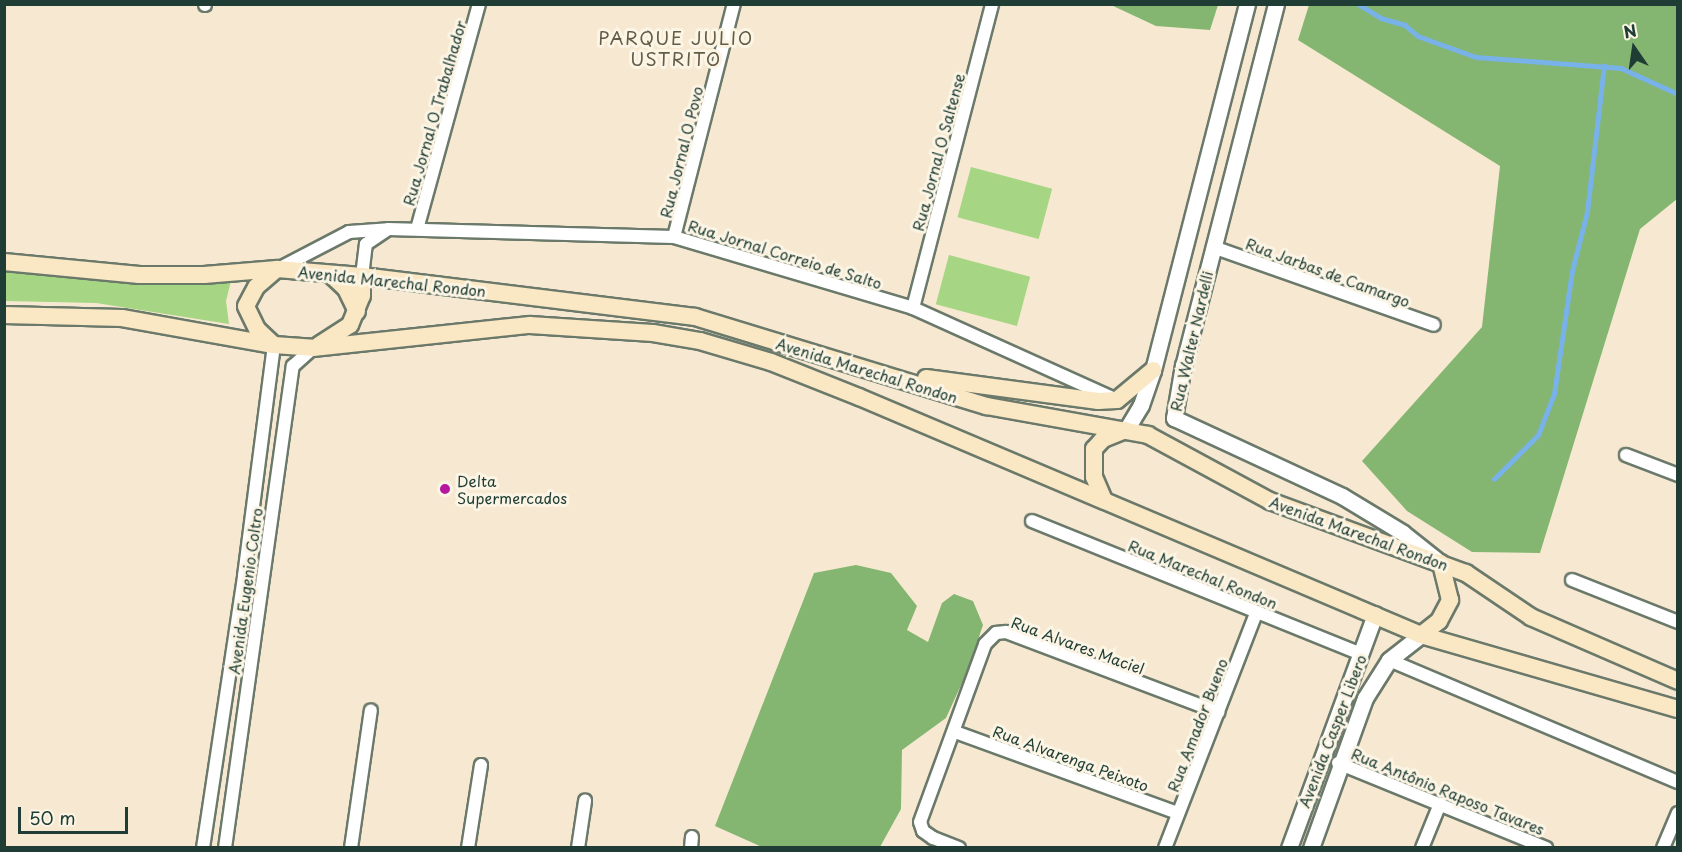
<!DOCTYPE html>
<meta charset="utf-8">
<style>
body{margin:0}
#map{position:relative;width:1682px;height:852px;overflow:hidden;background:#f7e9d1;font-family:"Playpen Sans",sans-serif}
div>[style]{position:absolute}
.green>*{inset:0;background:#a6d583;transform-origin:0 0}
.forest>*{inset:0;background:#84b671}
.stream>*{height:4.5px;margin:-2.25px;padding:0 2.25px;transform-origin:2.25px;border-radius:2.25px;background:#78b2e9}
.roads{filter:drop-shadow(2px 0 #6b796b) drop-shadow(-2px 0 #6b796b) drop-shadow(0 2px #6b796b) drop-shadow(0 -2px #6b796b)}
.minor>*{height:12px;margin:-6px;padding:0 6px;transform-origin:6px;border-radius:6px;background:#fff}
.tertiary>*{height:15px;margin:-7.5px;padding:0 7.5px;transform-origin:7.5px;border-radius:7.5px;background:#fff}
.secondary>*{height:16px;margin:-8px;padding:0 8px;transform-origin:8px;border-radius:8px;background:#fae7c3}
.dots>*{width:16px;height:16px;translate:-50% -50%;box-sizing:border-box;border:3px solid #fcf5e5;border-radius:50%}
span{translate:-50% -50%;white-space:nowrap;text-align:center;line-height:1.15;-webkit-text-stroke:6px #fcf5e5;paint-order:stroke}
.street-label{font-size:15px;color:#1f3d34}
.poi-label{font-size:15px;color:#1f3d34}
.left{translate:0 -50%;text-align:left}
.quarter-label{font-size:18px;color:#635c47;letter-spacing:1.5px}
.frame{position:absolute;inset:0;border:6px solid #1f3d34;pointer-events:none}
.north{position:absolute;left:1604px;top:18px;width:60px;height:60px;-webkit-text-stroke:4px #fcf5e5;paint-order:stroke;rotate:347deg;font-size:16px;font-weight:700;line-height:24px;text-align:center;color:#1f3d34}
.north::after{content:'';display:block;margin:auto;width:21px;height:27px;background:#1f3d34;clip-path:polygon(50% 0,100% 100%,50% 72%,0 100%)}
.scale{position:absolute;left:18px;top:807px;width:110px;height:27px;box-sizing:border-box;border:3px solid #1f3d34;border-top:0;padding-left:8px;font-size:18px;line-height:21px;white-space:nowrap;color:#1f3d34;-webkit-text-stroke:4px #fcf5e5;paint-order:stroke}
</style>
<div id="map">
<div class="green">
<div style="left:971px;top:167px;width:84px;height:52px;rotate:15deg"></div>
<div style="left:949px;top:255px;width:84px;height:51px;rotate:15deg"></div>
<div style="clip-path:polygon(5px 266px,232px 277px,226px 301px,229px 324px,96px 303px,5px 301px)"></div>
</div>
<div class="forest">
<div style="clip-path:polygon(1111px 5px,1218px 5px,1210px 30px,1156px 26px)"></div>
<div style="clip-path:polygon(1309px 5px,1677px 5px,1677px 199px,1640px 229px,1540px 553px,1472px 552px,1407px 511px,1362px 461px,1482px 327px,1500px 166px,1298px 40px)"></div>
<div style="clip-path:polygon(856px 565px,891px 573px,917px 606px,907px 630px,928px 642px,942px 603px,954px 594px,973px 601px,983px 625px,967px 672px,946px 718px,902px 750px,901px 809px,880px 847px,762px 847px,715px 826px,814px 573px)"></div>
</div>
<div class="stream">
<div style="left:1358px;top:4px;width:27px;rotate:31deg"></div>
<div style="left:1381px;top:18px;width:25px;rotate:16deg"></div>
<div style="left:1405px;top:25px;width:17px;rotate:40deg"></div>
<div style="left:1418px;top:36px;width:62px;rotate:19.9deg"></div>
<div style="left:1476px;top:57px;width:145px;rotate:4.3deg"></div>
<div style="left:1621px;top:68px;width:63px;rotate:24.5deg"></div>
<div style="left:1494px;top:479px;width:62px;rotate:-45deg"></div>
<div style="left:1538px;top:435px;width:44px;rotate:-68.7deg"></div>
<div style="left:1554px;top:394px;width:124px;rotate:-81.7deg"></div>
<div style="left:1572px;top:271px;width:61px;rotate:-75.7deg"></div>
<div style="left:1587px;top:212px;width:147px;rotate:-83.4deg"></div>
</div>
<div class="roads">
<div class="minor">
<div style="left:205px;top:5px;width:1px;rotate:-90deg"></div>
<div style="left:417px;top:229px;width:233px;rotate:-74.6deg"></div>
<div style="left:674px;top:237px;width:241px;rotate:-75.6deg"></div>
<div style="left:1213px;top:247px;width:234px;rotate:19.4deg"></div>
<div style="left:278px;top:269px;width:80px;rotate:-27.5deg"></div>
<div style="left:349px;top:232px;width:39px;rotate:-4deg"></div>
<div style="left:388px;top:229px;width:286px;rotate:1.6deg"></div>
<div style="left:674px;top:237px;width:249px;rotate:16.5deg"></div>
<div style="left:913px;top:308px;width:222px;rotate:24.3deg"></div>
<div style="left:362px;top:276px;width:32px;rotate:-83deg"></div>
<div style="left:366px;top:244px;width:25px;rotate:-34deg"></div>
<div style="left:913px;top:308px;width:314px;rotate:-75.4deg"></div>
<div style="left:1626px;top:455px;width:56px;rotate:21deg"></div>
<div style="left:1032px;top:521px;width:356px;rotate:22deg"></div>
<div style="left:1572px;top:580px;width:114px;rotate:21.6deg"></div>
<div style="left:1389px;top:660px;width:314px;rotate:22.9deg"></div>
<div style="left:955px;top:732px;width:237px;rotate:20deg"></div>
<div style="left:1338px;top:763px;width:225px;rotate:22.2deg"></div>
<div style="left:203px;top:848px;width:275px;rotate:-81.4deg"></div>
<div style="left:244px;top:576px;width:233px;rotate:-82.6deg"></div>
<div style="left:225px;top:848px;width:487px;rotate:-82deg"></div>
<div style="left:293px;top:366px;width:27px;rotate:-42deg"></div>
<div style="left:351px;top:848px;width:139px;rotate:-81.8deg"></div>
<div style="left:468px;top:848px;width:84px;rotate:-81.1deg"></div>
<div style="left:578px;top:848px;width:48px;rotate:-81.5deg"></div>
<div style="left:691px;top:848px;width:11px;rotate:-85deg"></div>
<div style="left:959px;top:848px;width:28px;rotate:-159deg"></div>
<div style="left:933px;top:838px;width:12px;rotate:-145deg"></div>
<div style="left:923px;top:831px;width:9px;rotate:-108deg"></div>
<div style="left:920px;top:822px;width:189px;rotate:-69.9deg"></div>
<div style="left:985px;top:644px;width:16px;rotate:-45deg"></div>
<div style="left:996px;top:633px;width:10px;rotate:-6deg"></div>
<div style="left:1006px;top:632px;width:227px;rotate:20.7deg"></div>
<div style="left:1165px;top:848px;width:252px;rotate:-68.8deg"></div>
<div style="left:1422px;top:848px;width:48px;rotate:-67.8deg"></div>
<div style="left:1663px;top:848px;width:38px;rotate:-67deg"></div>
</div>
<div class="tertiary">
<div style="left:1276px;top:4px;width:373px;rotate:104.4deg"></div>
<div style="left:1183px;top:365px;width:54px;rotate:99.6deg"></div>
<div style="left:1174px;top:418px;width:185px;rotate:24.9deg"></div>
<div style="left:1342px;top:496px;width:71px;rotate:31.2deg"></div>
<div style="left:1403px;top:533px;width:43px;rotate:38.5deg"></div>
<div style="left:1126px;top:430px;width:29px;rotate:-59deg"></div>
<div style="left:1141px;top:405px;width:37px;rotate:-71deg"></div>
<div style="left:1153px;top:370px;width:378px;rotate:-75.6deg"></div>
<div style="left:1289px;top:848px;width:249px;rotate:-69.8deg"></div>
<div style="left:1311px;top:848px;width:159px;rotate:-70.2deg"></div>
<div style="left:1365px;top:698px;width:45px;rotate:-57.7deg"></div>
<div style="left:1389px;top:660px;width:41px;rotate:-38deg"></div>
</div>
<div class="secondary">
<div style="left:4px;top:262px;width:136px;rotate:5.5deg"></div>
<div style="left:139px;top:275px;width:65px"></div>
<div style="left:204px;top:275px;width:73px;rotate:-4.7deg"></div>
<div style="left:277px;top:269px;width:85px;rotate:4.7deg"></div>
<div style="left:362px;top:276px;width:336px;rotate:7deg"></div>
<div style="left:695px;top:317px;width:305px;rotate:17deg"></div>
<div style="left:987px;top:406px;width:164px;rotate:10.2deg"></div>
<div style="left:1148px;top:435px;width:139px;rotate:28.4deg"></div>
<div style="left:1270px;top:501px;width:209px;rotate:20.2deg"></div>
<div style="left:1466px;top:573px;width:78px;rotate:34.1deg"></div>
<div style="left:1531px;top:617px;width:160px;rotate:23.5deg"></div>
<div style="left:330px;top:274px;width:22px;rotate:43deg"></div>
<div style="left:346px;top:289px;width:25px;rotate:64deg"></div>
<div style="left:4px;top:315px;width:118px;rotate:1.5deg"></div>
<div style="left:122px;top:318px;width:154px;rotate:10.1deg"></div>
<div style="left:274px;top:345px;width:39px;rotate:4deg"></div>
<div style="left:313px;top:348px;width:218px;rotate:-6.1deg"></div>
<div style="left:530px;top:325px;width:123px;rotate:3.7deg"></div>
<div style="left:653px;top:333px;width:48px;rotate:9.7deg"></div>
<div style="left:700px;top:341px;width:74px;rotate:16.5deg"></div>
<div style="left:771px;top:362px;width:95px;rotate:21.7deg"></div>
<div style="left:859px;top:397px;width:610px;rotate:22.95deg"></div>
<div style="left:1421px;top:635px;width:267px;rotate:16.1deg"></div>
<div style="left:274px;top:345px;width:23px;rotate:-137deg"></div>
<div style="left:257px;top:329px;width:25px;rotate:-116deg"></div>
<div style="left:246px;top:306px;width:21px;rotate:-62deg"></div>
<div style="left:256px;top:287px;width:28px;rotate:-41deg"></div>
<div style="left:319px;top:345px;width:37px;rotate:-33deg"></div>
<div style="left:350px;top:325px;width:31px;rotate:-68deg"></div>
<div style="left:362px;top:296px;width:20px;rotate:-90deg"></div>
<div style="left:926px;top:378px;width:174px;rotate:7.6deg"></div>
<div style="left:1098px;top:401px;width:19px;rotate:-3deg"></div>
<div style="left:1117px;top:400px;width:47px;rotate:-39.8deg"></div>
<div style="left:1103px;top:498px;width:23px;rotate:-113deg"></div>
<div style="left:1094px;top:477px;width:28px;rotate:-90deg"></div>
<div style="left:1094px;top:449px;width:13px;rotate:-48deg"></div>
<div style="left:1103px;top:439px;width:24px;rotate:-22deg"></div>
<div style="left:1421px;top:635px;width:23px;rotate:-38deg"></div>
<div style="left:1439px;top:621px;width:24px;rotate:-62deg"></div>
<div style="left:1450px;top:600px;width:38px;rotate:-104deg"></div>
</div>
</div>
<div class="dots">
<div style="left:445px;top:489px;background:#b5179e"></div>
</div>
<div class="street-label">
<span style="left:434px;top:113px;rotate:-74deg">Rua Jornal O Trabalhador</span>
<span style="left:681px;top:152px;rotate:-76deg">Rua Jornal O Povo</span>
<span style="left:938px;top:152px;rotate:-75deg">Rua Jornal O Saltense</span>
<span style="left:785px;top:254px;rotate:17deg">Rua Jornal Correio de Salto</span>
<span style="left:1328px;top:272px;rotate:20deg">Rua Jarbas de Camargo</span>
<span style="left:392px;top:281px;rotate:6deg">Avenida Marechal Rondon</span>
<span style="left:1191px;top:341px;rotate:-77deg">Rua Walter Nardelli</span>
<span style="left:867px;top:370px;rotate:17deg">Avenida Marechal Rondon</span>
<span style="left:1359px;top:533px;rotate:20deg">Avenida Marechal Rondon</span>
<span style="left:1203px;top:574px;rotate:22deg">Rua Marechal Rondon</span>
<span style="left:245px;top:591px;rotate:-82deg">Avenida Eugenio Coltro</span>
<span style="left:1078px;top:645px;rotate:20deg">Rua Alvares Maciel</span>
<span style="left:1197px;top:725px;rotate:-69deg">Rua Amador Bueno</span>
<span style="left:1332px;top:731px;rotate:-69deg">Avenida Casper Libero</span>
<span style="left:1071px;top:758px;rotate:20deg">Rua Alvarenga Peixoto</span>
<span style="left:1448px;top:791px;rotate:22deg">Rua Antônio Raposo Tavares</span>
</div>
<div class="poi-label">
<span class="left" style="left:457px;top:489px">Delta<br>Supermercados</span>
</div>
<div class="quarter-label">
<span style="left:676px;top:49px">PARQUE JULIO<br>USTRITO</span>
</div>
<div class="frame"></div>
<div class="north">N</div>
<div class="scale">50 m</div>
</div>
